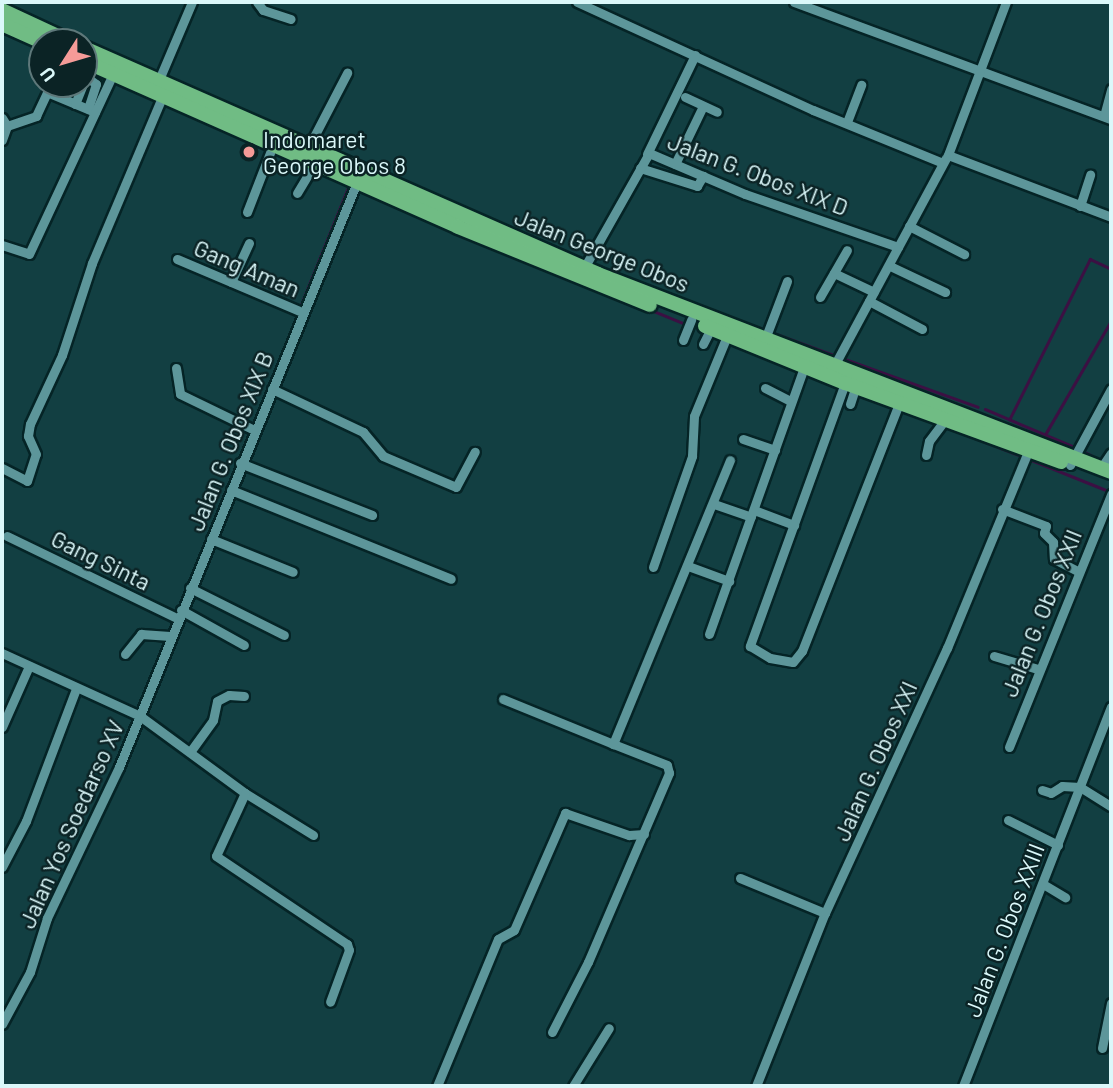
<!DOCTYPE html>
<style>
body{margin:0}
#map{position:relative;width:1113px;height:1088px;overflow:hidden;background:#123f42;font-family:Barlow,sans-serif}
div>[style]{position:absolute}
.stream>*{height:2.5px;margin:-1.25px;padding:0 1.25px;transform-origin:1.25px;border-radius:1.25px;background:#3c1043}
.roads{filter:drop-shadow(2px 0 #052426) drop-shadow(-2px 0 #052426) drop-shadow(0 2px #052426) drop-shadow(0 -2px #052426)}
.street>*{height:9px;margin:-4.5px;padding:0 4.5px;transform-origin:4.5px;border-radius:4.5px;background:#5d969a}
.primary>*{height:14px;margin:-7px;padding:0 7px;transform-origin:7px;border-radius:7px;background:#70bc84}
.dots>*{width:19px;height:19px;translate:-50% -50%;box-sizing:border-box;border:4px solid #0b2325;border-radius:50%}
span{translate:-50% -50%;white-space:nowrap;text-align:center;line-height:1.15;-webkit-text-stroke:5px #0b2325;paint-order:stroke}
.poi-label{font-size:23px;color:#dbf8fa}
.left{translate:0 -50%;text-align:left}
.street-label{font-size:23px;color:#dbf8fa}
.frame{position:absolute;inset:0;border:4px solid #dbf8fa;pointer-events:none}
.north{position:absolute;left:28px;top:28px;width:70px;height:70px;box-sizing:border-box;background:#0b2325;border:2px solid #5e787a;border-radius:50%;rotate:233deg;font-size:19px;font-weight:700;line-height:28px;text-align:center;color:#dbf8fa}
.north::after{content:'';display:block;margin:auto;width:24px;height:32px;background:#f59b98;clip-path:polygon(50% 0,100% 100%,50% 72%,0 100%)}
</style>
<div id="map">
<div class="stream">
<div style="left:72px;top:35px;width:18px;rotate:27deg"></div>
<div style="left:300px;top:307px;width:131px;rotate:-68.1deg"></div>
<div style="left:708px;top:309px;width:61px;rotate:20.2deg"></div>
<div style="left:651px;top:310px;width:35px;rotate:22deg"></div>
<div style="left:771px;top:332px;width:67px;rotate:20.1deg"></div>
<div style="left:288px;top:339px;width:28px;rotate:-69deg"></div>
<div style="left:845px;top:359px;width:141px;rotate:19.8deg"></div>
<div style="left:985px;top:409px;width:98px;rotate:22.9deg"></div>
<div style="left:1009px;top:420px;width:180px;rotate:-63.3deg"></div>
<div style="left:1090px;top:259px;width:23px;rotate:25deg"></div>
<div style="left:252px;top:426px;width:21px;rotate:-65deg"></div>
<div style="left:1046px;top:433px;width:129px;rotate:-59.9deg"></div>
<div style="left:970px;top:436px;width:53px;rotate:21.2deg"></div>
<div style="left:1081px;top:450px;width:25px;rotate:27deg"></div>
<div style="left:1031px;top:460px;width:81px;rotate:21.8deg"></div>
</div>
<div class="roads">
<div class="street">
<div style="left:257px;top:2px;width:10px;rotate:53deg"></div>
<div style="left:263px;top:10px;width:29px;rotate:18deg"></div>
<div style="left:577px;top:2px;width:260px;rotate:24.6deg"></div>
<div style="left:813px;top:110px;width:140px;rotate:22.2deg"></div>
<div style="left:794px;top:2px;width:338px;rotate:20.3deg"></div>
<div style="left:1006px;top:2px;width:164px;rotate:110.8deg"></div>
<div style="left:948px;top:155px;width:174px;rotate:20.8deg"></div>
<div style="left:84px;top:75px;width:15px;rotate:37deg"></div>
<div style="left:96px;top:84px;width:26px;rotate:108deg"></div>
<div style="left:158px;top:82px;width:87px;rotate:-67deg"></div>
<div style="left:47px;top:92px;width:52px;rotate:22.6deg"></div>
<div style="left:685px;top:97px;width:35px;rotate:25deg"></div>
<div style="left:75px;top:104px;width:22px;rotate:-68deg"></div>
<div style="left:1104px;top:116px;width:28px;rotate:-75deg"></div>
<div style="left:2px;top:118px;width:9px;rotate:58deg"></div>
<div style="left:7px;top:126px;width:15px;rotate:110deg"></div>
<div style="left:847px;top:122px;width:40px;rotate:-69deg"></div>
<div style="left:7px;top:126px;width:31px;rotate:-19deg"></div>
<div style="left:36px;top:116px;width:35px;rotate:-65deg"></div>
<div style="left:308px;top:148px;width:85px;rotate:-62.5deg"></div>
<div style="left:647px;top:154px;width:110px;rotate:-64.1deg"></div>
<div style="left:675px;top:164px;width:64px;rotate:-64.2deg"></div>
<div style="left:640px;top:168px;width:60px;rotate:17.5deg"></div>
<div style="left:697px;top:186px;width:12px;rotate:-59deg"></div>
<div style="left:297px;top:193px;width:35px;rotate:-59deg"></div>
<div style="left:1080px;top:206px;width:33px;rotate:-72deg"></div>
<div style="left:247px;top:212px;width:72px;rotate:-68.8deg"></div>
<div style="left:909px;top:226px;width:62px;rotate:27deg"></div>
<div style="left:2px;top:245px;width:28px;rotate:18deg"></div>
<div style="left:29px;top:254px;width:199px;rotate:-65deg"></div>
<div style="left:177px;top:259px;width:136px;rotate:23deg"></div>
<div style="left:890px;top:266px;width:61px;rotate:25.3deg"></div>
<div style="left:584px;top:268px;width:132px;rotate:-60.5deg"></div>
<div style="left:649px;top:153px;width:104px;rotate:23.1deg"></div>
<div style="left:745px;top:194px;width:162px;rotate:19.1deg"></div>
<div style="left:834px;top:273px;width:44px;rotate:25.4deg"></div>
<div style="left:231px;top:282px;width:43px;rotate:-65.2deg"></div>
<div style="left:820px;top:297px;width:54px;rotate:-60.1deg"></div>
<div style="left:869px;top:301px;width:60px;rotate:27.8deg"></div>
<div style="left:765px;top:339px;width:62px;rotate:-69.2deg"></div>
<div style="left:683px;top:340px;width:22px;rotate:-68deg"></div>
<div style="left:703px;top:344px;width:18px;rotate:-63deg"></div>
<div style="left:834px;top:366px;width:236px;rotate:-61.7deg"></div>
<div style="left:176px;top:368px;width:26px;rotate:81deg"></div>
<div style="left:180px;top:394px;width:82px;rotate:25.9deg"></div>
<div style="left:845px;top:383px;width:280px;rotate:109.9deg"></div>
<div style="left:750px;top:646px;width:23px;rotate:31deg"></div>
<div style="left:770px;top:658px;width:23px;rotate:10deg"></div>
<div style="left:793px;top:662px;width:14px;rotate:-51deg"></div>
<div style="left:802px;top:651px;width:266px;rotate:-68.6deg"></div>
<div style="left:765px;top:388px;width:29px;rotate:27deg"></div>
<div style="left:272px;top:389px;width:101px;rotate:25.3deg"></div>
<div style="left:363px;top:432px;width:31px;rotate:50deg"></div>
<div style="left:383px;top:456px;width:79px;rotate:23deg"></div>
<div style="left:456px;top:487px;width:40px;rotate:-62deg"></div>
<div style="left:850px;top:404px;width:19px;rotate:-72deg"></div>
<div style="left:743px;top:439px;width:34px;rotate:19deg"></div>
<div style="left:926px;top:455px;width:14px;rotate:-78deg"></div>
<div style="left:929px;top:441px;width:26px;rotate:-53deg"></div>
<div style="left:240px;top:463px;width:142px;rotate:21.5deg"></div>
<div style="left:1070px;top:465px;width:86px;rotate:-61.7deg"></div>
<div style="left:2px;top:468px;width:28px;rotate:27deg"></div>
<div style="left:27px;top:481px;width:28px;rotate:-72deg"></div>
<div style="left:36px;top:454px;width:20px;rotate:-114deg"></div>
<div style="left:28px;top:436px;width:12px;rotate:-81deg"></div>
<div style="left:30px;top:424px;width:76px;rotate:-65.1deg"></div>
<div style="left:62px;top:355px;width:97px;rotate:-71.9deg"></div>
<div style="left:92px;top:263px;width:180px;rotate:-67.1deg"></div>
<div style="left:1101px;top:468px;width:18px;rotate:-56deg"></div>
<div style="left:231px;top:490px;width:237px;rotate:22deg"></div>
<div style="left:714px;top:504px;width:39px;rotate:19deg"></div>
<div style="left:1002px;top:509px;width:47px;rotate:21.1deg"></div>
<div style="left:1046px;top:526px;width:7px;rotate:106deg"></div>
<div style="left:1044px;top:533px;width:13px;rotate:45deg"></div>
<div style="left:1053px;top:542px;width:17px;rotate:87deg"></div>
<div style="left:1054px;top:559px;width:28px;rotate:27deg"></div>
<div style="left:754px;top:510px;width:43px;rotate:20.6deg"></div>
<div style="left:7px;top:536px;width:189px;rotate:25.8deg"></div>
<div style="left:211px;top:539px;width:88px;rotate:21.9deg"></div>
<div style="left:688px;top:566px;width:44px;rotate:20.1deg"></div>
<div style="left:653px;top:567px;width:118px;rotate:-70.6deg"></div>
<div style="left:692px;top:456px;width:40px;rotate:-87.1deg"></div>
<div style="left:694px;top:416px;width:87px;rotate:-67.6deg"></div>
<div style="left:190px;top:588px;width:105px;rotate:26.6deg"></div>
<div style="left:181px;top:610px;width:72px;rotate:29.1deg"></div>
<div style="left:709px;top:634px;width:283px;rotate:-70.4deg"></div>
<div style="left:2px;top:653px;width:152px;rotate:24.5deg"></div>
<div style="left:140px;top:716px;width:130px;rotate:36.3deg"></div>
<div style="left:245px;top:793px;width:80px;rotate:31.7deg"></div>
<div style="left:125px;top:654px;width:26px;rotate:-51deg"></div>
<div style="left:141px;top:634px;width:29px;rotate:4deg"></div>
<div style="left:994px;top:656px;width:46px;rotate:16.5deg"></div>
<div style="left:503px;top:699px;width:119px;rotate:22.2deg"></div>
<div style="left:2px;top:727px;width:67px;rotate:-66.1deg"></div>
<div style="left:1009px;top:747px;width:273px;rotate:-68deg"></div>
<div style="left:190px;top:752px;width:39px;rotate:-54deg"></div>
<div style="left:213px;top:720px;width:19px;rotate:-78deg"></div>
<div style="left:217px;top:701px;width:13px;rotate:-27deg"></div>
<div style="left:229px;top:695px;width:15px;rotate:4deg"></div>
<div style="left:1042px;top:790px;width:9px;rotate:18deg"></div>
<div style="left:1051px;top:793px;width:13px;rotate:-32deg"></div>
<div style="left:1062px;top:786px;width:18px;rotate:3deg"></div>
<div style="left:1080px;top:787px;width:36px;rotate:32deg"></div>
<div style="left:245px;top:793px;width:69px;rotate:114.7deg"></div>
<div style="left:216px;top:856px;width:158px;rotate:33.9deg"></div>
<div style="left:347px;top:944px;width:6px;rotate:72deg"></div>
<div style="left:349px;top:950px;width:55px;rotate:110.1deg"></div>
<div style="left:1008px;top:820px;width:56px;rotate:26.6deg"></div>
<div style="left:2px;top:867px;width:52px;rotate:-62.4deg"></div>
<div style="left:26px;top:821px;width:139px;rotate:-69.3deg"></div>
<div style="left:740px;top:878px;width:92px;rotate:22.4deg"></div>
<div style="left:1043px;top:884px;width:26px;rotate:31deg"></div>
<div style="left:2px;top:1024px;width:59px;rotate:-61.7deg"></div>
<div style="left:30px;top:972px;width:57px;rotate:-72.5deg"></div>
<div style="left:47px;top:918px;width:167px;rotate:-64.5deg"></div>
<div style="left:119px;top:767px;width:632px;rotate:-67.86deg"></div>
<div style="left:552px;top:1032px;width:79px;rotate:-62.8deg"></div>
<div style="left:588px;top:962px;width:206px;rotate:-66.8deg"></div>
<div style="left:669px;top:773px;width:8px;rotate:-104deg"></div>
<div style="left:667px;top:765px;width:58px;rotate:-158.7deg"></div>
<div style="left:613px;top:744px;width:307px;rotate:-67.6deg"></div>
<div style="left:1102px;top:1048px;width:46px;rotate:-78.7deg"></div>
<div style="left:437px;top:1086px;width:159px;rotate:-67.5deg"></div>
<div style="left:498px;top:939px;width:18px;rotate:-29deg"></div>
<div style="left:514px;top:930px;width:128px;rotate:-66.4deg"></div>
<div style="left:565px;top:813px;width:68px;rotate:19deg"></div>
<div style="left:629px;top:835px;width:15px;rotate:-4deg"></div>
<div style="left:573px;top:1086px;width:68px;rotate:-58.2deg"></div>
<div style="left:756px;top:1086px;width:186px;rotate:-68.3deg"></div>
<div style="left:825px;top:913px;width:292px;rotate:-65.3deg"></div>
<div style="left:947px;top:648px;width:213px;rotate:-67.6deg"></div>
<div style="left:963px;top:1086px;width:407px;rotate:-68.7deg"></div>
</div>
<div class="primary">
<div style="left:2px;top:10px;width:76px;rotate:24.9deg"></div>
<div style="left:2px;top:24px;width:44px;rotate:24.2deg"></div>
<div style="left:84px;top:48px;width:561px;rotate:23.73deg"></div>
<div style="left:598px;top:274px;width:550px;rotate:21.1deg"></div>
<div style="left:84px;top:61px;width:409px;rotate:23.9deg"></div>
<div style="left:458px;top:227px;width:207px;rotate:22.1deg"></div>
<div style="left:705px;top:326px;width:151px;rotate:22.2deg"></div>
<div style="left:845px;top:383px;width:230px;rotate:20.1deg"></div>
</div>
</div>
<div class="dots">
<div style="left:249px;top:152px;background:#f59b98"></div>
</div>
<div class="poi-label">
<span class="left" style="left:263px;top:152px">Indomaret<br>George Obos 8</span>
</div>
<div class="street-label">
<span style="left:758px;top:174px;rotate:21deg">Jalan G. Obos XIX D</span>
<span style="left:602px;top:250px;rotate:22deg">Jalan George Obos</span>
<span style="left:247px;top:268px;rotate:23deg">Gang Aman</span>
<span style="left:230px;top:441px;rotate:-68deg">Jalan G. Obos XIX B</span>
<span style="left:101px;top:560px;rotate:26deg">Gang Sinta</span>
<span style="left:1041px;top:613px;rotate:-68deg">Jalan G. Obos XXII</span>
<span style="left:875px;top:761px;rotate:-66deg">Jalan G. Obos XXI</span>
<span style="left:71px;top:824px;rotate:-66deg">Jalan Yos Soedarso XV</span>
<span style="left:1004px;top:930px;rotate:-69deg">Jalan G. Obos XXIII</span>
</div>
<div class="frame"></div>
<div class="north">U</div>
</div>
